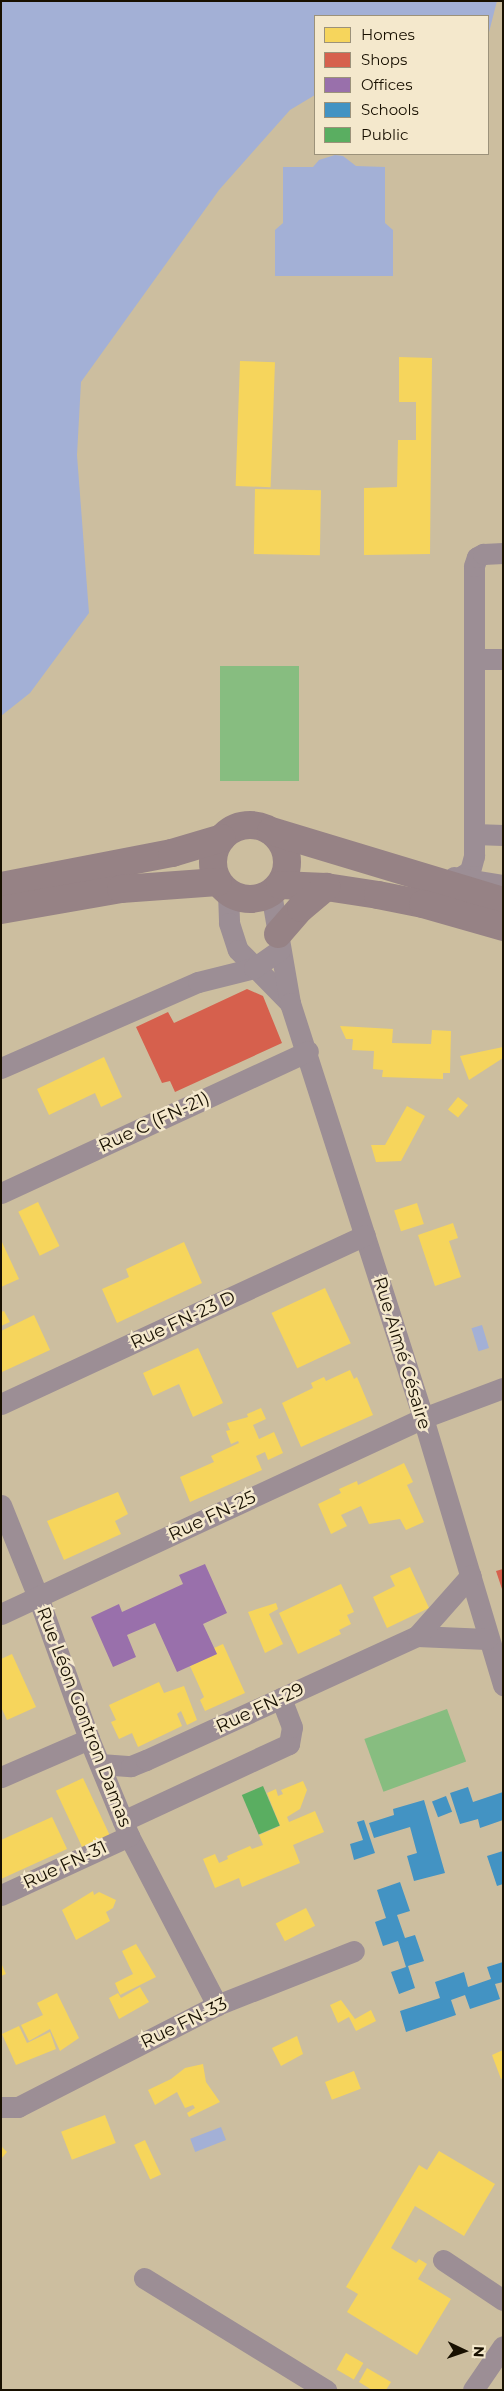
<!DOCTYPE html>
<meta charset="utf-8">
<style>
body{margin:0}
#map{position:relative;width:504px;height:2391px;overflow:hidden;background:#ccbe9f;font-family:Montserrat,sans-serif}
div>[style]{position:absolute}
.green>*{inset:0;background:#87bd80;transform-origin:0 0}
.water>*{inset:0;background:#a3b0d6;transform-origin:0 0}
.homes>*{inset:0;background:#f6d55c;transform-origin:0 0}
.shops>*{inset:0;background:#d6604d}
.offices>*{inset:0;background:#9970ab}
.schools>*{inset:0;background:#4393c3;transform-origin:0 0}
.public>*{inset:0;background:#5aae61;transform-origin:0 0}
.minor>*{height:21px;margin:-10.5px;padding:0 10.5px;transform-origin:10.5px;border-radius:10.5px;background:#9c8e95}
.highway>*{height:28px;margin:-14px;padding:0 14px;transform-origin:14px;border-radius:14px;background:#968285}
.highway>.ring{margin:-14px;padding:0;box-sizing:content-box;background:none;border:28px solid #968285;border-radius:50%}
span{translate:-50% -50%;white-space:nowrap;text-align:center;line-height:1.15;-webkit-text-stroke:5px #f4e8cc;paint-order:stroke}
.street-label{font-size:18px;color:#181000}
.frame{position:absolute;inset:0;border:2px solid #181000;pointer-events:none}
.legend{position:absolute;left:314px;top:15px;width:175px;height:140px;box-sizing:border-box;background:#f4e8cc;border:1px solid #9c927a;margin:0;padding:6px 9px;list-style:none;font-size:15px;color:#181000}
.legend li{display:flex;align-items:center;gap:10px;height:25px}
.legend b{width:25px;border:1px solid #9c927a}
.north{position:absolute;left:439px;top:2326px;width:50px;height:50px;-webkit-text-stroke:4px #f4e8cc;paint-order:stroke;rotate:93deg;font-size:14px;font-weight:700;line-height:20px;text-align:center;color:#181000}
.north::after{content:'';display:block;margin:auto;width:18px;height:22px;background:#181000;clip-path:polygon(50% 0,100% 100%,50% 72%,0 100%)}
</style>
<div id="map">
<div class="green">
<div style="left:220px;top:666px;width:79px;height:115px"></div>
<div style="left:447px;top:1709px;width:56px;height:88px;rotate:70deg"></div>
</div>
<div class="water">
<div style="clip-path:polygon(1px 1px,497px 1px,488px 36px,488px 16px,315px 16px,315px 95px,290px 110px,219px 190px,81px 382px,77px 455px,89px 613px,30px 693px,1px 716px)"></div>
<div style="clip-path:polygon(335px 155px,343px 156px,356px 166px,385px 167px,385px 223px,393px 230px,393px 276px,275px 276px,275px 230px,283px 223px,283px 167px,313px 167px,319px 160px)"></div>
<div style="left:482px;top:1325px;width:24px;height:11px;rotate:73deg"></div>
<div style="left:221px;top:2127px;width:14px;height:33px;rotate:69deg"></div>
</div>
<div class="homes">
<div style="clip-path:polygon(399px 357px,432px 358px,430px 554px,364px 555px,364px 488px,397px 487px,398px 440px,416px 440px,416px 402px,399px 402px)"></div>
<div style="left:240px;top:361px;width:35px;height:125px;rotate:2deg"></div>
<div style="left:255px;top:489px;width:66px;height:65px;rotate:1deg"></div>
<div style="clip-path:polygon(340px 1026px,393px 1029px,392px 1043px,431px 1044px,432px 1030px,451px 1031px,450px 1073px,443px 1073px,443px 1079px,382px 1077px,383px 1070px,373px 1069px,374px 1051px,352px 1050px,353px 1039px,346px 1039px)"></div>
<div style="clip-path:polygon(503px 1047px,503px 1058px,469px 1080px,460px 1056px)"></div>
<div style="clip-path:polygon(104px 1057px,122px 1097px,101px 1107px,95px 1093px,49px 1115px,37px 1089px)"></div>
<div style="left:458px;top:1097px;width:13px;height:16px;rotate:39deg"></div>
<div style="clip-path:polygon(407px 1106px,425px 1116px,401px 1161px,376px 1162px,371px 1145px,385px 1145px)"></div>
<div style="left:38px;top:1202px;width:49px;height:22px;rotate:64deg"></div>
<div style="left:417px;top:1203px;width:22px;height:24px;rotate:72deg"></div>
<div style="clip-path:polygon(453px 1223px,458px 1238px,449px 1241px,461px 1277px,435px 1286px,418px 1235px)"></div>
<div style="clip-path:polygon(1px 1240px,19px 1279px,1px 1287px)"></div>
<div style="clip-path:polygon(184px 1242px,202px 1283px,117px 1323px,102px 1289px,129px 1277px,126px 1269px)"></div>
<div style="left:325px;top:1288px;width:61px;height:59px;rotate:65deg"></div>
<div style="clip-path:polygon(4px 1311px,10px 1322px,1px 1326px,1px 1312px)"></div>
<div style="clip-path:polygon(34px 1315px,50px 1350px,2px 1372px,1px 1331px)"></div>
<div style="clip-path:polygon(198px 1348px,223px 1403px,193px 1417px,179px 1384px,153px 1396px,143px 1373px)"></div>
<div style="clip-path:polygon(350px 1370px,354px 1379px,357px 1377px,373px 1415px,301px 1447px,282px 1403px,313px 1388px,311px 1383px,324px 1377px,326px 1381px)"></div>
<div style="clip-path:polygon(261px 1408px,266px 1419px,253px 1425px,259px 1439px,274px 1432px,283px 1453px,268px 1460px,265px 1452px,256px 1456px,262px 1470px,190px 1502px,180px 1477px,214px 1462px,211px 1456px,239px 1443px,238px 1441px,231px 1444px,226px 1431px,230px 1430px,227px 1423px,248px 1417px,247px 1414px)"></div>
<div style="clip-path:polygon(404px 1463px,413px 1482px,407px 1485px,424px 1522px,406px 1530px,400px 1519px,369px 1524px,361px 1506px,341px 1515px,347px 1526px,331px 1534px,318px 1504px,341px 1493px,339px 1489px,357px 1481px,358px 1485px)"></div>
<div style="clip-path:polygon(118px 1492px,128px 1514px,115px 1521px,121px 1534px,64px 1560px,47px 1521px)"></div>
<div style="clip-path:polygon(410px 1567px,429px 1608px,387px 1628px,373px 1597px,395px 1586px,390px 1576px)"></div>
<div style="clip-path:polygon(341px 1584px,354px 1612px,347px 1615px,351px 1624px,339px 1630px,341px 1634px,298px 1654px,279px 1613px)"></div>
<div style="clip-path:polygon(276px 1603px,278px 1609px,269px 1614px,283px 1644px,265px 1653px,248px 1612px)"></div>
<div style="clip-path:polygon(223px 1644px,245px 1693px,205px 1711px,200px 1700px,204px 1697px,190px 1666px,217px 1654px,214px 1648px)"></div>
<div style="clip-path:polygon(12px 1654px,36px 1707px,7px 1720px,1px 1707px,1px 1659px)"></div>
<div style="clip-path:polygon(159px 1682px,164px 1693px,184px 1686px,197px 1720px,187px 1725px,181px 1711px,177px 1714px,182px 1726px,138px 1747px,132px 1733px,119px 1739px,111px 1722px,116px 1720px,109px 1705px)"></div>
<div style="left:83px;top:1778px;width:63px;height:30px;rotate:65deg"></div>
<div style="clip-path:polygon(303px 1781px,307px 1790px,300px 1809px,287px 1817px,289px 1822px,315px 1811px,324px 1832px,293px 1845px,300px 1863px,242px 1887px,239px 1878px,215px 1888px,203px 1859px,215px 1854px,219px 1863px,228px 1859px,227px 1856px,250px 1846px,252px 1849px,263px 1845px,259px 1835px,280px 1826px,267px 1793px,276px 1789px,278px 1796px,283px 1794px,281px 1790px)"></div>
<div style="clip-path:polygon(52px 1817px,67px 1849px,1px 1879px,1px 1840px)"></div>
<div style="clip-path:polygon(93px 1891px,94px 1895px,99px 1892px,116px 1900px,113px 1908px,106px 1912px,110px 1921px,76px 1940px,62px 1910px)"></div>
<div style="left:306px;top:1908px;width:20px;height:34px;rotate:63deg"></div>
<div style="clip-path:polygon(136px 1944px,156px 1977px,120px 1995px,115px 1983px,133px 1974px,122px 1951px)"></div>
<div style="clip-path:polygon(1px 1963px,6px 1974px,1px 1976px)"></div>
<div style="clip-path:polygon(140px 1987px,149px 2002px,119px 2019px,109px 1998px,118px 1993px,121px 1998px)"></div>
<div style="clip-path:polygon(57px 1993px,79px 2038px,60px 2051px,50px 2029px,29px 2041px,21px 2025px,43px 2015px,37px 2003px)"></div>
<div style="clip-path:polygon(341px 2000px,355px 2019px,371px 2010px,376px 2021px,356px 2031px,349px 2017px,338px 2023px,330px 2005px)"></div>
<div style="clip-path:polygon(19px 2026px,27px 2043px,50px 2032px,56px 2049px,16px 2065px,2px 2034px)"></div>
<div style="clip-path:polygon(297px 2036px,303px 2054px,281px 2066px,272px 2048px)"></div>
<div style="clip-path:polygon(503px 2050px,503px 2078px,501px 2079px,492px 2055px)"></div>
<div style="clip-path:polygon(203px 2064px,206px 2082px,220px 2102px,189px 2117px,187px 2113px,195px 2108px,193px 2105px,185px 2108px,177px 2092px,155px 2105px,148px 2090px,171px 2079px,185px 2068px)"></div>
<div style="left:354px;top:2071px;width:19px;height:31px;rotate:69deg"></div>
<div style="left:105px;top:2115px;width:30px;height:47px;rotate:69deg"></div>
<div style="left:145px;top:2140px;width:38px;height:12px;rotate:65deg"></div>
<div style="clip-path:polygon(1px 2146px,7px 2152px,1px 2159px)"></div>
<div style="clip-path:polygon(439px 2151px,495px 2184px,464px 2236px,415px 2206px,391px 2248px,416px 2263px,419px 2259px,427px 2264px,418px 2279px,451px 2299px,417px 2355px,347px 2312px,358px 2294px,346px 2287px,419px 2165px,427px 2170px)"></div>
<div style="left:346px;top:2353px;width:20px;height:19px;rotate:30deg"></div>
<div style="clip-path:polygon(367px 2368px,391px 2382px,386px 2390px,372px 2390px,359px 2382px)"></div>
</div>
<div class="shops">
<div style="clip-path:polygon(247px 989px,263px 996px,282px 1043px,175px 1092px,170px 1081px,162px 1083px,136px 1027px,168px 1012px,174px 1023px)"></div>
<div style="clip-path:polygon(503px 1569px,503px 1589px,502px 1589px,496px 1571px)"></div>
</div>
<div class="offices">
<div style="clip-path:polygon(205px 1564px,227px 1613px,203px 1624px,217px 1654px,177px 1672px,155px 1623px,127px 1635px,136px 1657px,113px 1667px,91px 1617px,119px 1604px,122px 1612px,183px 1584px,179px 1575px)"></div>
</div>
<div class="schools">
<div style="clip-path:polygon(468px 1787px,473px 1802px,503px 1792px,503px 1820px,480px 1828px,478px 1819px,460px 1824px,450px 1793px)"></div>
<div style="left:446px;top:1796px;width:17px;height:15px;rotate:69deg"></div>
<div style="clip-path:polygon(424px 1800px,445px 1873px,414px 1881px,407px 1856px,417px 1853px,410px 1827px,374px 1838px,369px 1823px,394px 1815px,393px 1809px)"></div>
<div style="clip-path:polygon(364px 1820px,375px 1853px,354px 1860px,350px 1844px,363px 1840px,357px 1822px)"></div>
<div style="clip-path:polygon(503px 1851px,503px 1884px,497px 1886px,487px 1856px)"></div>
<div style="clip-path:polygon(400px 1882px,410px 1911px,397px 1915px,405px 1938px,415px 1935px,424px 1961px,408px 1966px,415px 1988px,399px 1994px,391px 1972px,406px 1967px,398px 1941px,383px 1946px,375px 1922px,386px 1918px,377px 1890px)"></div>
<div style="clip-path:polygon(503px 1962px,503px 1982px,495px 1984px,500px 1999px,470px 2009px,465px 1995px,451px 2000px,456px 2015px,406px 2032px,400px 2011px,440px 1998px,435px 1982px,464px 1972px,468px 1987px,491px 1979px,487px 1967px)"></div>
</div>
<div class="public">
<div style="left:263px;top:1786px;width:43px;height:23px;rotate:67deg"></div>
</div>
<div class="minor">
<div style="left:476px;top:659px;width:27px"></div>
<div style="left:474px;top:834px;width:29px;rotate:2deg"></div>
<div style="left:462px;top:876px;width:9px;rotate:-32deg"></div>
<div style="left:470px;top:871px;width:16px;rotate:-75deg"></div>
<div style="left:474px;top:856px;width:290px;rotate:-90deg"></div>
<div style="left:474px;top:566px;width:9px;rotate:-72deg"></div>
<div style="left:477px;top:557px;width:7px;rotate:-27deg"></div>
<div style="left:483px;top:554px;width:20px;rotate:-3deg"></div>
<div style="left:454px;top:877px;width:50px;rotate:9.3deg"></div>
<div style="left:228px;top:892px;width:31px;rotate:88deg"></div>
<div style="left:229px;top:923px;width:28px;rotate:72deg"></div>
<div style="left:238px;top:950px;width:74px;rotate:45.5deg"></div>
<div style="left:271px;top:893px;width:112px;rotate:80.2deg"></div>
<div style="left:290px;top:1003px;width:436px;rotate:72.2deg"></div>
<div style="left:423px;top:1418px;width:279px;rotate:73.3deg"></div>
<div style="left:1px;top:1068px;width:215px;rotate:-23.6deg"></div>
<div style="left:198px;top:982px;width:58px;rotate:-14deg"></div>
<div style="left:254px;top:968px;width:32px;rotate:-35deg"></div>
<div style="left:1px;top:1193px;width:338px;rotate:-24.8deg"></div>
<div style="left:1px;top:1404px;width:401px;rotate:-24.9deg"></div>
<div style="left:1px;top:1505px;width:99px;rotate:68.1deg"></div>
<div style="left:38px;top:1597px;width:151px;rotate:70.2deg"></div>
<div style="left:89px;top:1739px;width:105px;rotate:67.6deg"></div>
<div style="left:129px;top:1836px;width:191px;rotate:62.5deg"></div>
<div style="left:1px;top:1614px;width:465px;rotate:-24.9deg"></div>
<div style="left:423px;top:1418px;width:85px;rotate:-20.6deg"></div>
<div style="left:417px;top:1636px;width:70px;rotate:2.5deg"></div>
<div style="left:100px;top:1764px;width:31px;rotate:4deg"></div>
<div style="left:131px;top:1766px;width:16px;rotate:-22deg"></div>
<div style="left:146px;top:1760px;width:298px;rotate:-24.6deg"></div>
<div style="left:417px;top:1636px;width:81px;rotate:-48.5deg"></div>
<div style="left:1px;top:1777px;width:96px;rotate:-23.4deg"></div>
<div style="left:123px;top:1821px;width:183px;rotate:-24.9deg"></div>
<div style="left:289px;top:1744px;width:17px;rotate:-80deg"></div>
<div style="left:292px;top:1727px;width:31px;rotate:-111deg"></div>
<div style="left:1px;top:1895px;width:141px;rotate:-24.7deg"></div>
<div style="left:1px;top:2107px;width:17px"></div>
<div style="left:18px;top:2107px;width:224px;rotate:-27.1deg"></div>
<div style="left:217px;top:2005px;width:147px;rotate:-21.5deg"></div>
<div style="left:443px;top:2260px;width:72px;rotate:33.7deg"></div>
<div style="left:144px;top:2278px;width:214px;rotate:31.6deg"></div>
<div style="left:473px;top:2390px;width:53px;rotate:-55.7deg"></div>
</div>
<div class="highway">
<div class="ring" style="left:213px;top:825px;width:46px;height:46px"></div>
<div style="left:271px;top:831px;width:242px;rotate:16.8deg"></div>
<div style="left:280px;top:885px;width:46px;rotate:2.5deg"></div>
<div style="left:326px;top:887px;width:53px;rotate:8.7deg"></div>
<div style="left:378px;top:895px;width:46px;rotate:11.3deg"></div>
<div style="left:423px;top:904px;width:83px;rotate:16deg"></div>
<div style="left:1px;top:886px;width:174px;rotate:-10.9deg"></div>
<div style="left:172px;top:853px;width:52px;rotate:-16.7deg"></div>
<div style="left:1px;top:910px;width:122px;rotate:-9.9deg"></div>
<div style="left:121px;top:889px;width:97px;rotate:-4.1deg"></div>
<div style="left:278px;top:934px;width:35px;rotate:-49deg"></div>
<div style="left:301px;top:908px;width:33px;rotate:-40deg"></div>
</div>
<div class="street-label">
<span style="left:154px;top:1122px;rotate:-25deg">Rue C (FN-21)</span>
<span style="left:183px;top:1320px;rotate:-25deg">Rue FN-23 D</span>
<span style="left:402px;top:1353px;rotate:73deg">Rue Aimé Césaire</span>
<span style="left:212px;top:1516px;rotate:-25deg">Rue FN-25</span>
<span style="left:260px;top:1708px;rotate:-25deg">Rue FN-29</span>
<span style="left:84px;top:1717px;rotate:69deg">Rue Léon Gontron Damas</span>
<span style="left:65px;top:1865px;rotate:-25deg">Rue FN-31</span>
<span style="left:184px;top:2023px;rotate:-26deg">Rue FN-33</span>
</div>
<div class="frame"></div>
<ul class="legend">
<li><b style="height:14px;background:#f6d55c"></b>Homes</li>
<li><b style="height:14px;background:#d6604d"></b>Shops</li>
<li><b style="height:14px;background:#9970ab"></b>Offices</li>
<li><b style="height:14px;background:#4393c3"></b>Schools</li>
<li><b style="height:14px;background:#5aae61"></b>Public</li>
</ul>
<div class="north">N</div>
</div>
